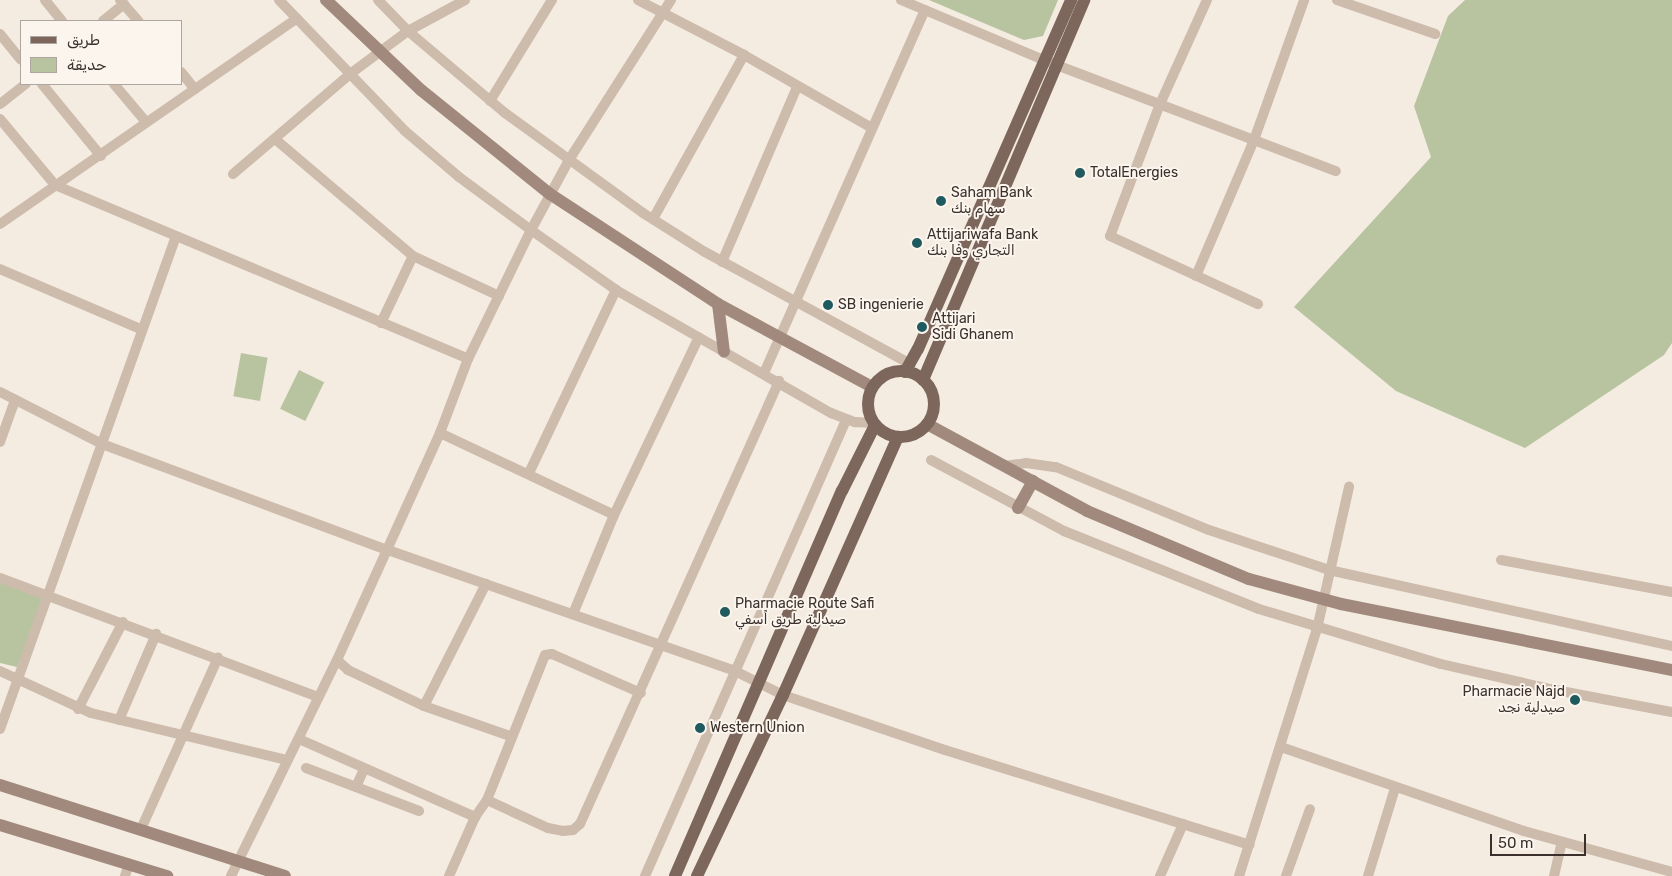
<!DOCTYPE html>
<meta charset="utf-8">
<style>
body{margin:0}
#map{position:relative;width:1672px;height:876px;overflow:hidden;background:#f4ebe1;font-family:Rubik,"Noto Sans Arabic",sans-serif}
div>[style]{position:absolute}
.green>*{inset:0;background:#b8c4a0;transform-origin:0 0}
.street>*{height:10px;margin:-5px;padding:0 5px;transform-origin:5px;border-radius:5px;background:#cdbbac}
.secondary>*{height:12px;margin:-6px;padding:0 6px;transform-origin:6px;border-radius:6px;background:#a18a7d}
.primary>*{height:12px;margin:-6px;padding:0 6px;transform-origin:6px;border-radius:6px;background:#7d675c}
.primary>.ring{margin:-6px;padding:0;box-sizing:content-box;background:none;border:12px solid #7d675c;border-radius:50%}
.dots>*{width:14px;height:14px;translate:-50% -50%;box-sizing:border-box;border:2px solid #fbf5ee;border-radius:50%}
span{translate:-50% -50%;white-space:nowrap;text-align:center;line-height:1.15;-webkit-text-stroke:4px #fbf5ee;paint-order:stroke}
.poi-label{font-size:14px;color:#3b302b}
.left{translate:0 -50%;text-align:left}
.right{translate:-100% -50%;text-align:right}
.legend{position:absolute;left:20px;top:20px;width:162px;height:65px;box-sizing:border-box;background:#fbf5ee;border:1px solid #aea6a0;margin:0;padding:6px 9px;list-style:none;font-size:15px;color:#3b302b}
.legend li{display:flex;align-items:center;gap:10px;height:25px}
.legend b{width:25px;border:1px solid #aea6a0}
.scale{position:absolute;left:1490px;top:834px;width:96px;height:22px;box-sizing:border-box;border:2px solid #3b302b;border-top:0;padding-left:6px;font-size:15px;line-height:18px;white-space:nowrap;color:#3b302b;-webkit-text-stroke:4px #fbf5ee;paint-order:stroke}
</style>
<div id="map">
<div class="green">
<div style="clip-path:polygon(929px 0,1058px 0,1043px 36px,1024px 40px)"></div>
<div style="clip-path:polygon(1465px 0,1672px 0,1672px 343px,1664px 355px,1525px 448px,1396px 391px,1294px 307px,1431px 157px,1414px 106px,1448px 16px)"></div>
<div style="left:241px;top:353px;width:27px;height:44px;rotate:10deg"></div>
<div style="left:299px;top:370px;width:28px;height:43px;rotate:26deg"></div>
<div style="clip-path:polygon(0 582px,47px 598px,17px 667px,0 663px)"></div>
</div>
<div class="street">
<div style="left:45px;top:0;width:27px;rotate:51deg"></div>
<div style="left:120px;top:0;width:28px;rotate:49deg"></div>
<div style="left:279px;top:0;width:182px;rotate:46.1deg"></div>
<div style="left:405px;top:131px;width:71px;rotate:40.4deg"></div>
<div style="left:459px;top:177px;width:89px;rotate:36.4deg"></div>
<div style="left:531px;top:230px;width:104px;rotate:35.2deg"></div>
<div style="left:616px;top:290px;width:248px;rotate:29.8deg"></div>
<div style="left:831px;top:413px;width:26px;rotate:21deg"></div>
<div style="left:855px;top:422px;width:18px;rotate:3deg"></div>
<div style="left:378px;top:0;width:43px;rotate:45.9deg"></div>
<div style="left:408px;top:31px;width:127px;rotate:40.2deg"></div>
<div style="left:505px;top:113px;width:170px;rotate:35.9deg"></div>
<div style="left:643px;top:213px;width:73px;rotate:32.2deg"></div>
<div style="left:705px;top:252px;width:234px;rotate:28.6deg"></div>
<div style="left:638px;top:0;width:119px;rotate:27.4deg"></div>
<div style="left:744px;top:55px;width:147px;rotate:29.7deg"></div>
<div style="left:901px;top:0;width:157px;rotate:22.8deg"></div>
<div style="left:1046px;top:61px;width:310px;rotate:20.8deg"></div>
<div style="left:1207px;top:0;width:114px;rotate:114.3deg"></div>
<div style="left:1160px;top:104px;width:141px;rotate:110.7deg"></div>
<div style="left:1110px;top:236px;width:163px;rotate:24.7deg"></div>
<div style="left:1337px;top:0;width:104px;rotate:19.1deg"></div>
<div style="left:103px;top:21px;width:27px;rotate:-39deg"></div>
<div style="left:0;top:34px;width:33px;rotate:51deg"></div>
<div style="left:181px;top:72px;width:22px;rotate:51deg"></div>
<div style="left:42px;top:84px;width:93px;rotate:50.7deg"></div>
<div style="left:114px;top:84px;width:50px;rotate:49.9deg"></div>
<div style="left:490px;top:101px;width:119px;rotate:-58.5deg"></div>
<div style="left:0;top:104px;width:33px;rotate:-38deg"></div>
<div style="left:0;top:119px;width:86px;rotate:50.2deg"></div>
<div style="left:55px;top:185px;width:448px;rotate:22.8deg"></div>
<div style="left:275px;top:139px;width:181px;rotate:40.3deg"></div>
<div style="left:413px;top:256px;width:95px;rotate:24.9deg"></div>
<div style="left:233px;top:174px;width:154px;rotate:-40.5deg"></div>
<div style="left:350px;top:74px;width:72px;rotate:-36.6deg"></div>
<div style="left:408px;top:31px;width:65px;rotate:-28.5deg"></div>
<div style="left:653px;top:219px;width:188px;rotate:-61deg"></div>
<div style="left:0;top:224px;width:361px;rotate:-34.7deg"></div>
<div style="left:722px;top:262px;width:190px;rotate:-66.8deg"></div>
<div style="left:0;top:269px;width:153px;rotate:23.1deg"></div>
<div style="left:1196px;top:276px;width:148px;rotate:-66.9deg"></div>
<div style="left:1254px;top:140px;width:149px;rotate:-70.3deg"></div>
<div style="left:381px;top:323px;width:74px;rotate:-64.5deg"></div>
<div style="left:764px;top:373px;width:397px;rotate:-66.1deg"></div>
<div style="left:0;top:392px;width:114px;rotate:27deg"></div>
<div style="left:102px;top:444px;width:302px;rotate:20.4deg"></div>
<div style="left:385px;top:549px;width:371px;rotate:19.2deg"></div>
<div style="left:735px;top:671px;width:54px;rotate:26.6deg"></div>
<div style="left:783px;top:695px;width:171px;rotate:18.8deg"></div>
<div style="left:945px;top:750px;width:319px;rotate:17.3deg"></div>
<div style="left:440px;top:433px;width:192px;rotate:25.2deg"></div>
<div style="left:0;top:442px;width:45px;rotate:-70.3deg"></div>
<div style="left:931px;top:460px;width:151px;rotate:28.1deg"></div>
<div style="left:1064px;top:531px;width:210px;rotate:21.8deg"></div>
<div style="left:1259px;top:609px;width:190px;rotate:16.8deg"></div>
<div style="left:1441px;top:664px;width:112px;rotate:12.9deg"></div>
<div style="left:1550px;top:689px;width:124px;rotate:10.7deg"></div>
<div style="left:1005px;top:466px;width:21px;rotate:-8deg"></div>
<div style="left:1026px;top:463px;width:30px;rotate:8deg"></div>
<div style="left:1056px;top:467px;width:165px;rotate:22.4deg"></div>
<div style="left:1209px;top:530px;width:126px;rotate:18.4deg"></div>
<div style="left:1329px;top:570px;width:351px;rotate:12.5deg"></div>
<div style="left:529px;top:473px;width:203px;rotate:-64.6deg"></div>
<div style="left:1501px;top:560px;width:174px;rotate:10.6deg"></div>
<div style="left:0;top:578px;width:340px;rotate:20.5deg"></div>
<div style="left:573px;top:614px;width:107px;rotate:-67.5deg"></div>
<div style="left:614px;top:515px;width:197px;rotate:-64.5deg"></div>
<div style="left:337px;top:660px;width:15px;rotate:42deg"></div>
<div style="left:348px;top:670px;width:84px;rotate:25.3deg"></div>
<div style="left:424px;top:706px;width:91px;rotate:19.2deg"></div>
<div style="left:0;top:671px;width:100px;rotate:24.8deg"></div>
<div style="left:91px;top:713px;width:202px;rotate:13.5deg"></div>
<div style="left:424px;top:706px;width:137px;rotate:-63.1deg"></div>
<div style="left:78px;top:709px;width:98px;rotate:-62.7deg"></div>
<div style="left:119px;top:720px;width:94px;rotate:-66.7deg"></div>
<div style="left:0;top:729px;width:523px;rotate:-70.35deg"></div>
<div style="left:299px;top:739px;width:193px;rotate:23.9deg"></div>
<div style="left:1281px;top:747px;width:257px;rotate:19.1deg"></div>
<div style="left:1524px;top:831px;width:154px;rotate:15.5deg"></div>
<div style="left:306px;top:768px;width:121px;rotate:20.8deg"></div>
<div style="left:356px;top:787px;width:20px;rotate:-66deg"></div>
<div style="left:487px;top:800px;width:67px;rotate:24.7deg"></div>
<div style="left:548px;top:828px;width:15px;rotate:11deg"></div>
<div style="left:563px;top:831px;width:10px;rotate:-6deg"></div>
<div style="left:573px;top:830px;width:9px;rotate:-41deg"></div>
<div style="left:580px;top:824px;width:486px;rotate:-65.8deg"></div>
<div style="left:141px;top:829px;width:188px;rotate:-65.8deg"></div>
<div style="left:125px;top:876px;width:13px;rotate:-72deg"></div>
<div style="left:231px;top:876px;width:241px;rotate:-63.9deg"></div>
<div style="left:337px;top:660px;width:249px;rotate:-65.6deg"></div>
<div style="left:440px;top:433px;width:79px;rotate:-69.3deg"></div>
<div style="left:468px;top:359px;width:144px;rotate:-64deg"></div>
<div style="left:531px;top:230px;width:80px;rotate:-61.5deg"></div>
<div style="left:569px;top:160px;width:190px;rotate:-57.5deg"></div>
<div style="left:449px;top:876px;width:64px;rotate:-66.2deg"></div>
<div style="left:475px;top:817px;width:21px;rotate:-55deg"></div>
<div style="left:487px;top:800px;width:156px;rotate:-68.2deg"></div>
<div style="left:545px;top:655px;width:7px;rotate:-8deg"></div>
<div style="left:552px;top:654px;width:97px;rotate:23.7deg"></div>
<div style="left:645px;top:876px;width:498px;rotate:-66.2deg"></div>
<div style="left:1160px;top:876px;width:57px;rotate:-66.1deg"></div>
<div style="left:1239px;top:876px;width:259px;rotate:-72.5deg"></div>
<div style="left:1317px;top:629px;width:146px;rotate:-77.3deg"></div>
<div style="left:1286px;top:876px;width:71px;rotate:-70.3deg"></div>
<div style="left:1368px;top:876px;width:92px;rotate:-72.9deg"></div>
<div style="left:1554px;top:876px;width:35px;rotate:-77deg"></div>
</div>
<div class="secondary">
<div style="left:326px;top:0;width:131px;rotate:43.5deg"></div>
<div style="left:421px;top:90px;width:166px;rotate:38.9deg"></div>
<div style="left:550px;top:194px;width:201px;rotate:33.2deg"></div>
<div style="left:718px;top:304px;width:175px;rotate:28.3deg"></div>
<div style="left:718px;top:304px;width:48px;rotate:82.9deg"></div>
<div style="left:927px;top:424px;width:182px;rotate:28.5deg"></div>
<div style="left:1087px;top:511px;width:176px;rotate:22.8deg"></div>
<div style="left:1249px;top:579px;width:95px;rotate:15.2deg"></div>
<div style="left:1341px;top:604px;width:338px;rotate:11.3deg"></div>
<div style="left:1018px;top:508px;width:31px;rotate:-61deg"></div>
<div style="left:0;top:785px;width:299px;rotate:17.7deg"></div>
<div style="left:0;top:825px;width:175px;rotate:17deg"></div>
</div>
<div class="primary">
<div class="ring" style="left:868px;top:371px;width:54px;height:54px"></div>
<div style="left:905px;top:372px;width:26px;rotate:-61deg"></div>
<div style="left:918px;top:349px;width:381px;rotate:-66.3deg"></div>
<div style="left:923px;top:380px;width:413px;rotate:-67deg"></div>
<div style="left:675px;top:876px;width:420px;rotate:-66.6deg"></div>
<div style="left:842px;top:491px;width:74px;rotate:-63.4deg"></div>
<div style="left:697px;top:876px;width:200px;rotate:-64.6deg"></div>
<div style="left:783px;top:695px;width:282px;rotate:-66deg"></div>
</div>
<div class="dots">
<div style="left:1080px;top:173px;background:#1f5a5e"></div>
<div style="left:941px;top:201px;background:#1f5a5e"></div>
<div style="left:917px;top:243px;background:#1f5a5e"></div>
<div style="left:828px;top:305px;background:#1f5a5e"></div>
<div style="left:922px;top:327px;background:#1f5a5e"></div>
<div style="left:725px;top:612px;background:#1f5a5e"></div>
<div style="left:1575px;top:700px;background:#1f5a5e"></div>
<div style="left:700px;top:728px;background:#1f5a5e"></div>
</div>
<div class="poi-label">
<span class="left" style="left:1090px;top:173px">TotalEnergies</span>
<span class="left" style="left:951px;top:201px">Saham Bank<br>سهام بنك</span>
<span class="left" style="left:927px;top:243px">Attijariwafa Bank<br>التجاري وفا بنك</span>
<span class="left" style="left:838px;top:305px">SB ingenierie</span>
<span class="left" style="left:932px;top:327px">Attijari<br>Sidi Ghanem</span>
<span class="left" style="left:735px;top:612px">Pharmacie Route Safi<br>صيدلية طريق اًسفي</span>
<span class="right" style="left:1565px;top:700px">Pharmacie Najd<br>صيدلية نجد</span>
<span class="left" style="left:710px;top:728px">Western Union</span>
</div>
<ul class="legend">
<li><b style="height:6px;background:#7d675c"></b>طريق</li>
<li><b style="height:14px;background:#b8c4a0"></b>حديقة</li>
</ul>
<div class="scale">50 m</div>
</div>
